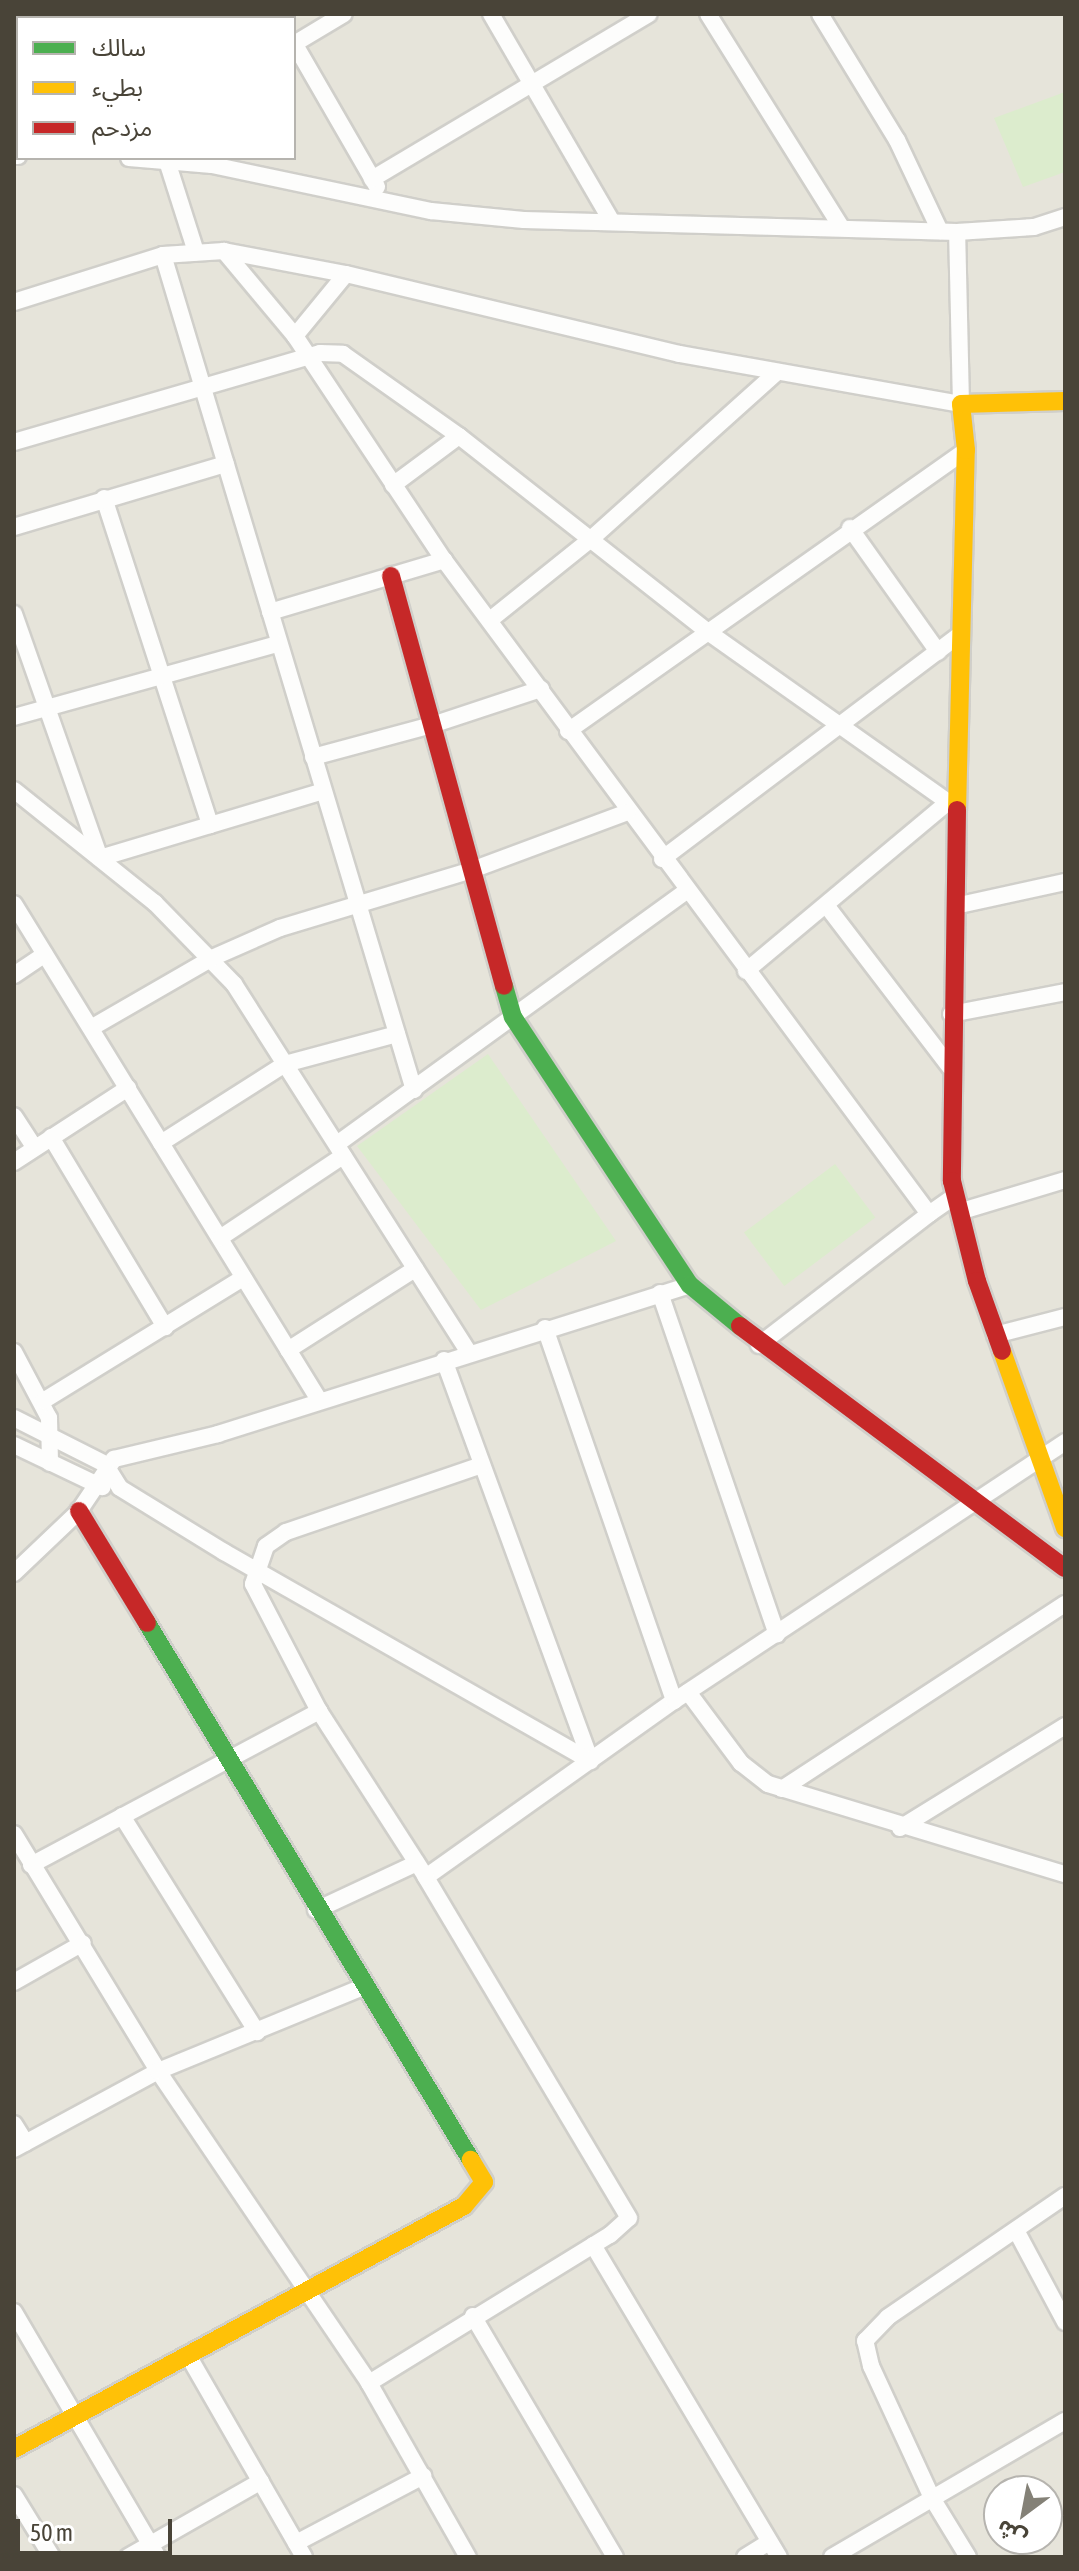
<!DOCTYPE html>
<meta charset="utf-8">
<style>
body{margin:0}
#map{position:relative;width:1079px;height:2571px;overflow:hidden;background:#f2f2ed;font-family:"Asap Condensed","Noto Sans Arabic",sans-serif}
div>[style]{position:absolute}
.residential>*{inset:0;background:#e6e4da}
.green>*{inset:0;background:#dceccd;transform-origin:0 0}
.roads{filter:drop-shadow(2px 0 #d0cfca) drop-shadow(-2px 0 #d0cfca) drop-shadow(0 2px #d0cfca) drop-shadow(0 -2px #d0cfca)}
.street>*{height:16px;margin:-8px;padding:0 8px;transform-origin:8px;border-radius:8px;background:#fdfdfc}
.fast>*{height:18px;margin:-9px;padding:0 9px;transform-origin:9px;border-radius:9px;background:#4caf50}
.slow>*{height:18px;margin:-9px;padding:0 9px;transform-origin:9px;border-radius:9px;background:#ffc107}
.jam>*{height:18px;margin:-9px;padding:0 9px;transform-origin:9px;border-radius:9px;background:#c62828}
span{translate:-50% -50%;white-space:nowrap;text-align:center;line-height:1.15;-webkit-text-stroke:6px #fff;paint-order:stroke}
.frame{position:absolute;inset:0;border:16px solid #494438;pointer-events:none}
.legend{position:absolute;left:16px;top:16px;width:280px;height:144px;box-sizing:border-box;background:#fff;border:2px solid #b6b4af;margin:0;padding:10px 14px;list-style:none;font-size:24px;color:#494438}
.legend li{display:flex;align-items:center;gap:16px;height:40px}
.legend b{width:40px;border:2px solid #b6b4af}
.north{position:absolute;left:983px;top:2475px;width:80px;height:80px;box-sizing:border-box;background:#fff;border:2px solid #b6b4af;border-radius:50%;rotate:212deg;font-size:22px;font-weight:700;line-height:32px;text-align:center;color:#494438}
.north::after{content:'';display:block;margin:auto;width:28px;height:36px;background:#848177;clip-path:polygon(50% 0,100% 100%,50% 72%,0 100%)}
.scale{position:absolute;left:16px;top:2519px;width:156px;height:36px;box-sizing:border-box;border:4px solid #494438;border-top:0;padding-left:10px;font-size:24px;line-height:28px;white-space:nowrap;color:#494438;-webkit-text-stroke:6px #fff;paint-order:stroke}
</style>
<div id="map">
<div class="residential">
<div style="clip-path:polygon(evenodd,14px 14px,1065px 14px,1065px 2557px,14px 2557px,14px 14px,18px 18px,294px 18px,294px 158px,18px 158px,18px 18px,14px 14px,999px 2491px,1047px 2491px,1047px 2539px,999px 2539px,999px 2491px)"></div>
</div>
<div class="green">
<div style="clip-path:polygon(1065px 92px,1065px 172px,1023px 187px,994px 118px)"></div>
<div style="clip-path:polygon(488px 1054px,616px 1241px,481px 1310px,357px 1146px)"></div>
<div style="left:835px;top:1164px;width:67px;height:114px;rotate:53deg"></div>
</div>
<div class="roads">
<div class="street">
<div style="left:81px;top:14px;width:5px;rotate:53deg"></div>
<div style="left:277px;top:14px;width:5px;rotate:53deg"></div>
<div style="left:491px;top:14px;width:238px;rotate:59.8deg"></div>
<div style="left:708px;top:14px;width:251px;rotate:58deg"></div>
<div style="left:820px;top:14px;width:148px;rotate:58.6deg"></div>
<div style="left:897px;top:140px;width:101px;rotate:64.7deg"></div>
<div style="left:294px;top:43px;width:166px;rotate:60deg"></div>
<div style="left:294px;top:44px;width:58px;rotate:-31deg"></div>
<div style="left:14px;top:156px;width:4px"></div>
<div style="left:129px;top:158px;width:83px;rotate:4.8deg"></div>
<div style="left:212px;top:165px;width:224px;rotate:11.9deg"></div>
<div style="left:431px;top:211px;width:93px;rotate:5.5deg"></div>
<div style="left:524px;top:220px;width:433px;rotate:1.6deg"></div>
<div style="left:957px;top:232px;width:77px;rotate:-3.7deg"></div>
<div style="left:1034px;top:227px;width:33px;rotate:-18deg"></div>
<div style="left:166px;top:158px;width:99px;rotate:72.3deg"></div>
<div style="left:372px;top:179px;width:322px;rotate:-30.8deg"></div>
<div style="left:224px;top:251px;width:111px;rotate:50.1deg"></div>
<div style="left:295px;top:336px;width:269px;rotate:56.4deg"></div>
<div style="left:444px;top:560px;width:814px;rotate:53.44deg"></div>
<div style="left:929px;top:1214px;width:33px;rotate:-35deg"></div>
<div style="left:163px;top:255px;width:872px;rotate:73.27deg"></div>
<div style="left:14px;top:302px;width:156px;rotate:-17.5deg"></div>
<div style="left:163px;top:255px;width:61px;rotate:-3.8deg"></div>
<div style="left:224px;top:251px;width:124px;rotate:10.7deg"></div>
<div style="left:346px;top:274px;width:343px;rotate:13.5deg"></div>
<div style="left:680px;top:354px;width:285px;rotate:10.1deg"></div>
<div style="left:961px;top:404px;width:172px;rotate:-91.3deg"></div>
<div style="left:295px;top:336px;width:80px;rotate:-50.6deg"></div>
<div style="left:14px;top:442px;width:319px;rotate:-16.2deg"></div>
<div style="left:320px;top:353px;width:23px;rotate:2deg"></div>
<div style="left:343px;top:354px;width:142px;rotate:35.3deg"></div>
<div style="left:459px;top:436px;width:317px;rotate:38.2deg"></div>
<div style="left:708px;top:632px;width:306px;rotate:35.3deg"></div>
<div style="left:393px;top:485px;width:82px;rotate:-36.6deg"></div>
<div style="left:104px;top:498px;width:344px;rotate:72deg"></div>
<div style="left:14px;top:527px;width:221px;rotate:-16.6deg"></div>
<div style="left:850px;top:528px;width:152px;rotate:54.6deg"></div>
<div style="left:270px;top:612px;width:182px;rotate:-16.6deg"></div>
<div style="left:14px;top:614px;width:259px;rotate:70.6deg"></div>
<div style="left:100px;top:858px;width:233px;rotate:-16.7deg"></div>
<div style="left:490px;top:620px;width:129px;rotate:-38.7deg"></div>
<div style="left:591px;top:539px;width:250px;rotate:-41.9deg"></div>
<div style="left:14px;top:717px;width:274px;rotate:-15.5deg"></div>
<div style="left:568px;top:731px;width:487px;rotate:-35.2deg"></div>
<div style="left:313px;top:757px;width:123px;rotate:-15.1deg"></div>
<div style="left:432px;top:725px;width:115px;rotate:-18.3deg"></div>
<div style="left:14px;top:790px;width:181px;rotate:38.7deg"></div>
<div style="left:155px;top:903px;width:113px;rotate:45.7deg"></div>
<div style="left:234px;top:984px;width:437px;rotate:57.5deg"></div>
<div style="left:662px;top:859px;width:372px;rotate:-37deg"></div>
<div style="left:14px;top:904px;width:582px;rotate:58.41deg"></div>
<div style="left:826px;top:905px;width:204px;rotate:52.6deg"></div>
<div style="left:955px;top:906px;width:113px;rotate:-12.3deg"></div>
<div style="left:746px;top:971px;width:262px;rotate:-39.9deg"></div>
<div style="left:14px;top:975px;width:37px;rotate:-34deg"></div>
<div style="left:951px;top:1014px;width:116px;rotate:-10.9deg"></div>
<div style="left:91px;top:1028px;width:140px;rotate:-30deg"></div>
<div style="left:212px;top:958px;width:74px;rotate:-23.8deg"></div>
<div style="left:280px;top:928px;width:201px;rotate:-16.8deg"></div>
<div style="left:472px;top:870px;width:166px;rotate:-20.4deg"></div>
<div style="left:14px;top:1116px;width:38px;rotate:57deg"></div>
<div style="left:51px;top:1137px;width:222px;rotate:59deg"></div>
<div style="left:161px;top:1143px;width:147px;rotate:-32.5deg"></div>
<div style="left:285px;top:1064px;width:116px;rotate:-15deg"></div>
<div style="left:337px;top:1144px;width:433px;rotate:-35.9deg"></div>
<div style="left:14px;top:1162px;width:136px;rotate:-33deg"></div>
<div style="left:962px;top:1211px;width:108px;rotate:-16.8deg"></div>
<div style="left:220px;top:1238px;width:148px;rotate:-33.7deg"></div>
<div style="left:660px;top:1293px;width:361px;rotate:71.1deg"></div>
<div style="left:545px;top:1328px;width:395px;rotate:70.9deg"></div>
<div style="left:995px;top:1335px;width:72px;rotate:-14.4deg"></div>
<div style="left:759px;top:1345px;width:215px;rotate:-37.6deg"></div>
<div style="left:288px;top:1350px;width:151px;rotate:-32.5deg"></div>
<div style="left:14px;top:1352px;width:75px;rotate:62.1deg"></div>
<div style="left:49px;top:1418px;width:45px;rotate:88.7deg"></div>
<div style="left:444px;top:1360px;width:427px;rotate:69.9deg"></div>
<div style="left:43px;top:1401px;width:235px;rotate:-31.6deg"></div>
<div style="left:14px;top:1418px;width:102px;rotate:26.8deg"></div>
<div style="left:105px;top:1464px;width:28px;rotate:58deg"></div>
<div style="left:120px;top:1488px;width:122px;rotate:31.6deg"></div>
<div style="left:224px;top:1552px;width:422px;rotate:29.7deg"></div>
<div style="left:14px;top:1445px;width:98px;rotate:25.5deg"></div>
<div style="left:14px;top:1573px;width:90px;rotate:-43.6deg"></div>
<div style="left:79px;top:1511px;width:63px;rotate:-56.1deg"></div>
<div style="left:114px;top:1459px;width:107px;rotate:-13.5deg"></div>
<div style="left:218px;top:1434px;width:495px;rotate:-17.5deg"></div>
<div style="left:688px;top:1692px;width:89px;rotate:53.3deg"></div>
<div style="left:741px;top:1763px;width:34px;rotate:38deg"></div>
<div style="left:768px;top:1784px;width:310px;rotate:16.9deg"></div>
<div style="left:782px;top:1789px;width:338px;rotate:-33.2deg"></div>
<div style="left:122px;top:1816px;width:255px;rotate:58deg"></div>
<div style="left:900px;top:1828px;width:194px;rotate:-31.7deg"></div>
<div style="left:14px;top:1834px;width:277px;rotate:58.7deg"></div>
<div style="left:158px;top:2071px;width:377px;rotate:55.9deg"></div>
<div style="left:369px;top:2383px;width:200px;rotate:60.4deg"></div>
<div style="left:31px;top:1865px;width:327px;rotate:-28.1deg"></div>
<div style="left:426px;top:1877px;width:304px;rotate:-35.4deg"></div>
<div style="left:674px;top:1701px;width:469px;rotate:-33.5deg"></div>
<div style="left:316px;top:1910px;width:111px;rotate:-25deg"></div>
<div style="left:14px;top:1982px;width:79px;rotate:-29.5deg"></div>
<div style="left:14px;top:2124px;width:22px;rotate:58deg"></div>
<div style="left:14px;top:2149px;width:164px;rotate:-28.4deg"></div>
<div style="left:158px;top:2071px;width:222px;rotate:-22.3deg"></div>
<div style="left:1017px;top:2232px;width:102px;rotate:61.9deg"></div>
<div style="left:593px;top:2245px;width:363px;rotate:59.2deg"></div>
<div style="left:14px;top:2312px;width:284px;rotate:59.6deg"></div>
<div style="left:473px;top:2316px;width:280px;rotate:59.5deg"></div>
<div style="left:189px;top:2357px;width:231px;rotate:60.1deg"></div>
<div style="left:369px;top:2383px;width:283px;rotate:-31.6deg"></div>
<div style="left:610px;top:2235px;width:25px;rotate:-42deg"></div>
<div style="left:629px;top:2218px;width:397px;rotate:-120.8deg"></div>
<div style="left:426px;top:1877px;width:197px;rotate:-122.8deg"></div>
<div style="left:319px;top:1711px;width:143px;rotate:-117.5deg"></div>
<div style="left:253px;top:1584px;width:40px;rotate:-71.1deg"></div>
<div style="left:266px;top:1546px;width:24px;rotate:-35deg"></div>
<div style="left:286px;top:1532px;width:207px;rotate:-18.9deg"></div>
<div style="left:14px;top:2495px;width:73px;rotate:58.5deg"></div>
<div style="left:296px;top:2543px;width:144px;rotate:-27.8deg"></div>
<div style="left:128px;top:2557px;width:153px;rotate:-29.7deg"></div>
<div style="left:745px;top:2557px;width:28px;rotate:-32deg"></div>
<div style="left:832px;top:2557px;width:270px;rotate:-30.3deg"></div>
<div style="left:968px;top:2557px;width:69px;rotate:-121.4deg"></div>
<div style="left:932px;top:2498px;width:145px;rotate:-114.8deg"></div>
<div style="left:871px;top:2366px;width:26px;rotate:-103deg"></div>
<div style="left:865px;top:2341px;width:33px;rotate:-46deg"></div>
<div style="left:888px;top:2317px;width:214px;rotate:-34.4deg"></div>
</div>
<div class="fast">
<div style="left:504px;top:986px;width:32px;rotate:74deg"></div>
<div style="left:513px;top:1017px;width:321px;rotate:56.6deg"></div>
<div style="left:690px;top:1285px;width:65px;rotate:39.4deg"></div>
<div style="left:147px;top:1623px;width:627px;rotate:58.9deg"></div>
</div>
<div class="slow">
<div style="left:957px;top:810px;width:360px;rotate:-88.6deg"></div>
<div style="left:966px;top:450px;width:46px;rotate:-96.2deg"></div>
<div style="left:961px;top:404px;width:104px;rotate:-1.7deg"></div>
<div style="left:1002px;top:1351px;width:188px;rotate:70.4deg"></div>
<div style="left:14px;top:2449px;width:511px;rotate:-28.37deg"></div>
<div style="left:464px;top:2206px;width:31px;rotate:-50deg"></div>
<div style="left:484px;top:2182px;width:26px;rotate:-121deg"></div>
</div>
<div class="jam">
<div style="left:391px;top:576px;width:425px;rotate:74.6deg"></div>
<div style="left:957px;top:810px;width:371px;rotate:90.8deg"></div>
<div style="left:952px;top:1181px;width:103px;rotate:76deg"></div>
<div style="left:977px;top:1281px;width:74px;rotate:70.3deg"></div>
<div style="left:740px;top:1326px;width:405px;rotate:36.7deg"></div>
<div style="left:79px;top:1511px;width:131px;rotate:58.7deg"></div>
</div>
</div>
<div class="frame"></div>
<ul class="legend">
<li><b style="height:10px;background:#4caf50"></b>سالك</li>
<li><b style="height:10px;background:#ffc107"></b>بطيء</li>
<li><b style="height:10px;background:#c62828"></b>مزدحم</li>
</ul>
<div class="north">ش</div>
<div class="scale">50 m</div>
</div>
